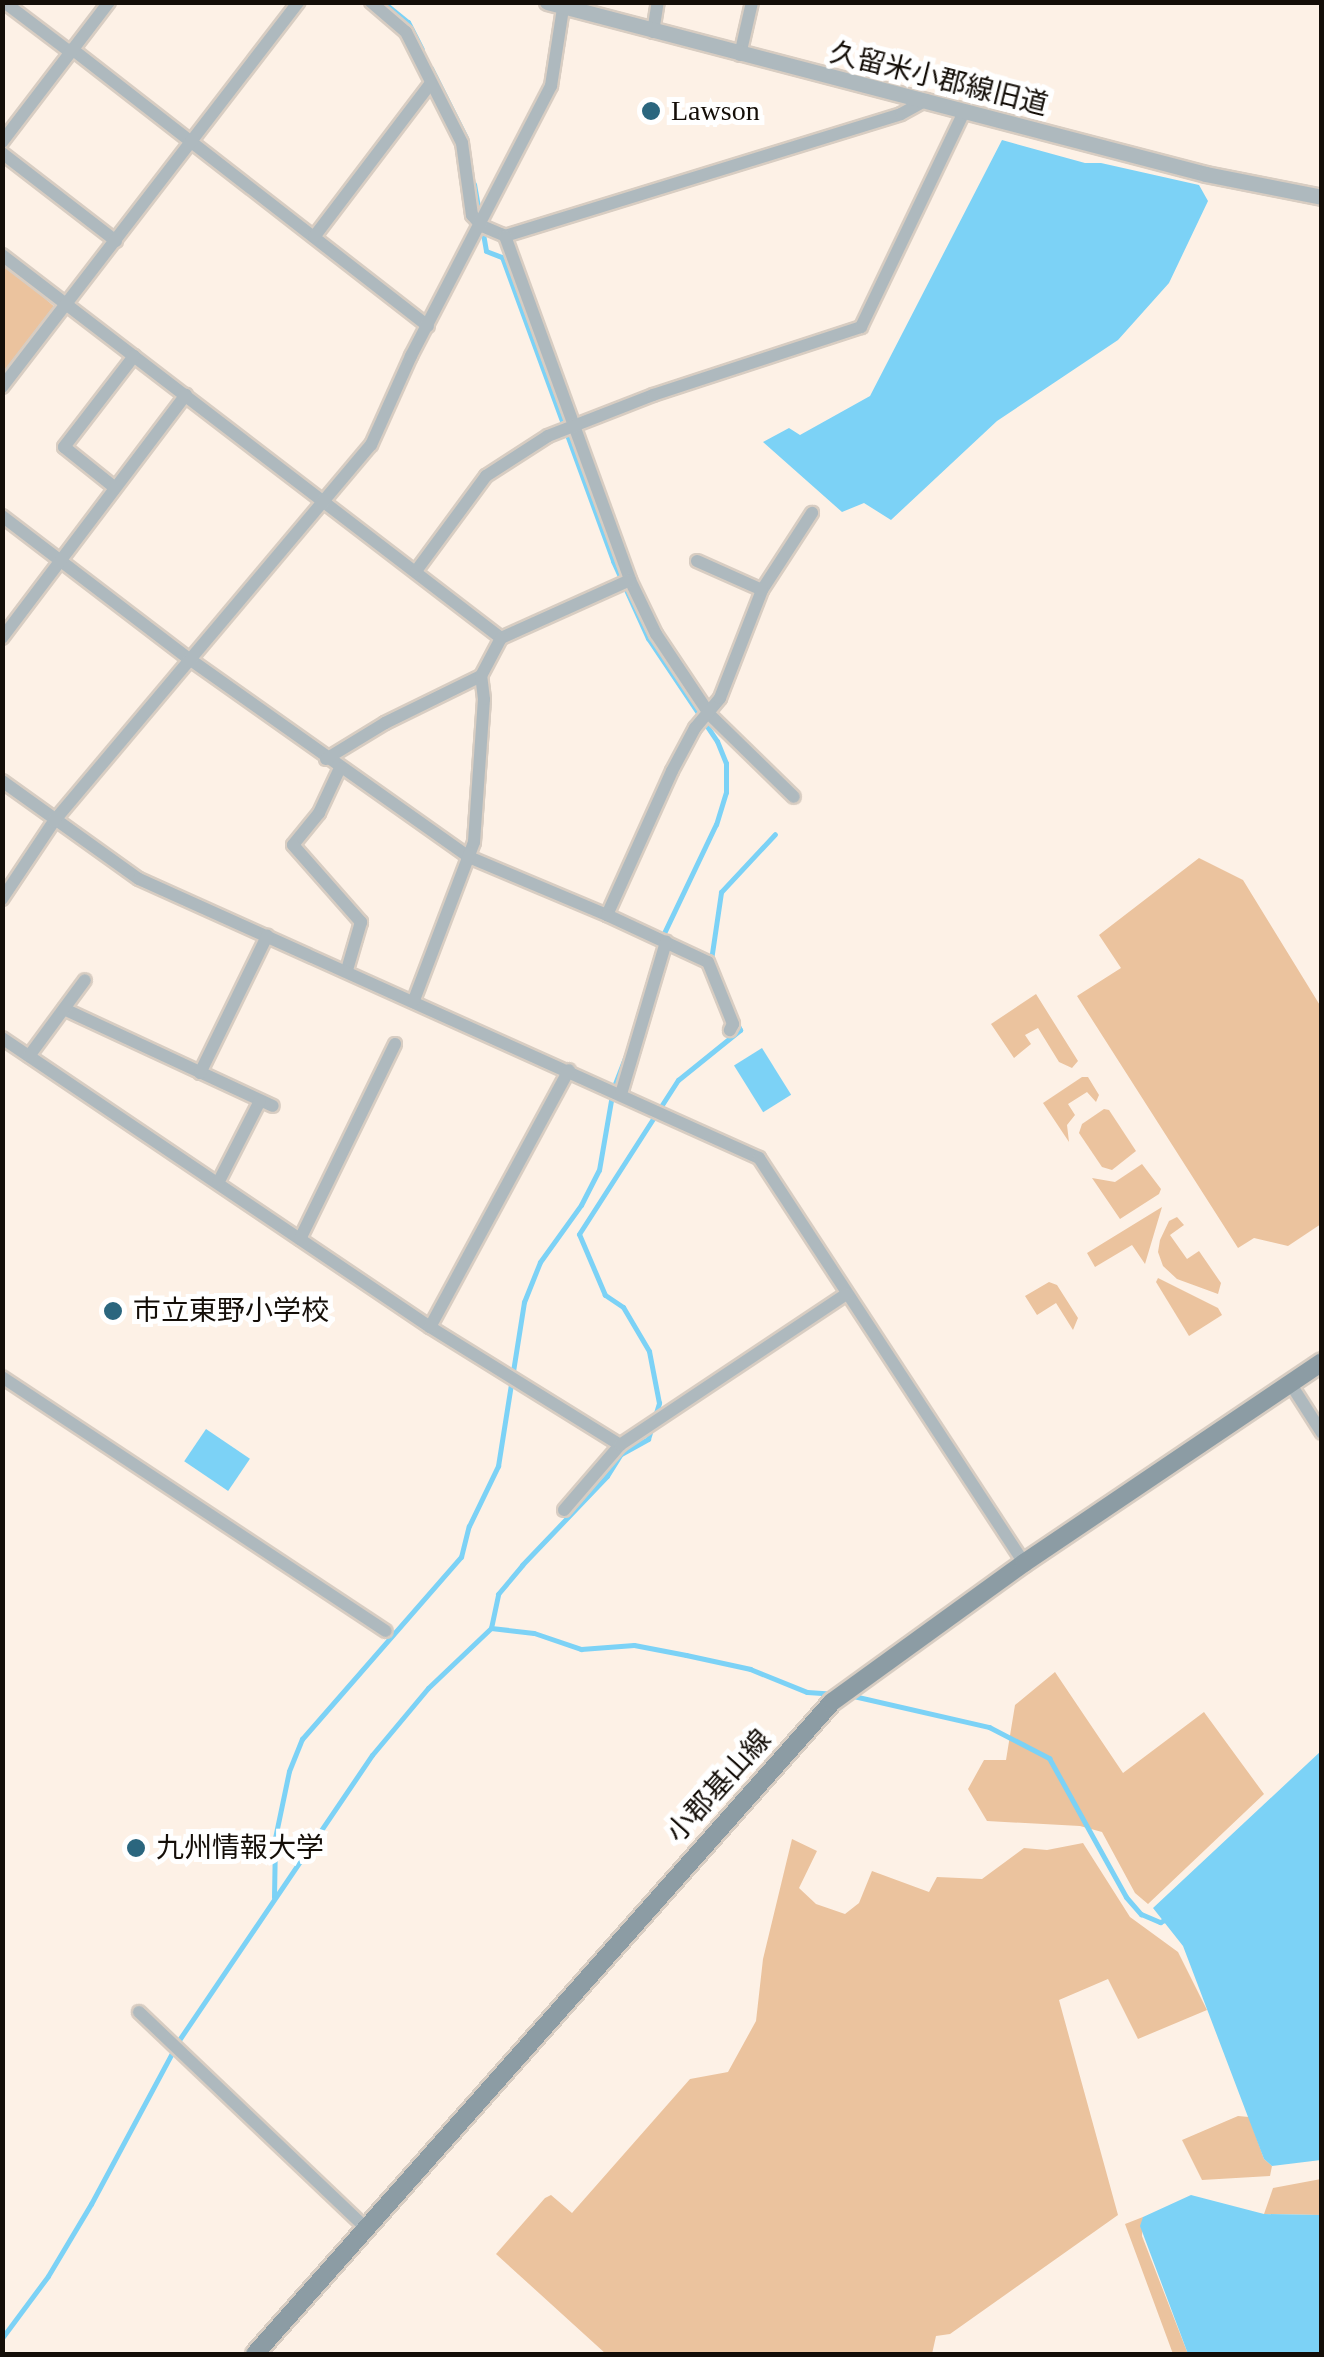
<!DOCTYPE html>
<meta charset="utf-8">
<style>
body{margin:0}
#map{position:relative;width:1324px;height:2357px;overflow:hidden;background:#fdf1e6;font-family:"Times New Roman","Noto Sans JP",serif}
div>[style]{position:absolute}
.green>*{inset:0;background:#ebc39e}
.water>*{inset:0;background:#7cd2f6;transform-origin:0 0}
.stream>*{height:5px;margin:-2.5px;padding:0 2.5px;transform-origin:2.5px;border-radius:2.5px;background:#7cd2f6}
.roads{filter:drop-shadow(2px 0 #d8cdc2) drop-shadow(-2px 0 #d8cdc2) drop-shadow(0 2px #d8cdc2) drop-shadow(0 -2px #d8cdc2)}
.minor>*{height:12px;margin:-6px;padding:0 6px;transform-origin:6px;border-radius:6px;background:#aeb9be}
.tertiary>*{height:15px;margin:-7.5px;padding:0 7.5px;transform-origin:7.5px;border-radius:7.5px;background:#aeb9be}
.secondary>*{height:18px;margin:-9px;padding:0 9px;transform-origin:9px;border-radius:9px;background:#8c9ca4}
.dots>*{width:28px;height:28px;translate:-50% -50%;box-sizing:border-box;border:5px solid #fff;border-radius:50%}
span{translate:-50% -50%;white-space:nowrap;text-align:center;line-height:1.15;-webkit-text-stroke:10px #fff;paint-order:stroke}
.street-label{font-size:28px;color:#140e08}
.poi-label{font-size:28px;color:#140e08}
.left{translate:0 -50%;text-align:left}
.frame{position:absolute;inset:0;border:5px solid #140e08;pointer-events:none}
</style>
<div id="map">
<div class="green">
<div style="clip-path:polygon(2px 261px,56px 308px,2px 378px)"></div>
<div style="clip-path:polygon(1199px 858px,1243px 880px,1321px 1007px,1321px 1224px,1288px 1246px,1254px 1238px,1238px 1248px,1077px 996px,1121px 968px,1099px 935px)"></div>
<div style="clip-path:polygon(1036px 994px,1078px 1061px,1072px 1068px,1059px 1062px,1038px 1028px,1025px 1035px,1031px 1044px,1014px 1058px,991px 1024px)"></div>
<div style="clip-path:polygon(1082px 1077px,1088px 1077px,1099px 1095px,1096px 1102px,1087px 1092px,1068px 1104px,1075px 1115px,1067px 1125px,1069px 1142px,1043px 1103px)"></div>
<div style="clip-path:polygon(1104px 1109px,1109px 1110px,1136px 1151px,1112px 1170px,1102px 1167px,1079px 1133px,1082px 1124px)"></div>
<div style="clip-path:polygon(1142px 1164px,1161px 1189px,1159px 1194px,1120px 1219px,1092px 1178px,1115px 1182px)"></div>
<div style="clip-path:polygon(1162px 1207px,1145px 1264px,1132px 1245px,1095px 1267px,1087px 1253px)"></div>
<div style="clip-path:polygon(1177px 1217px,1184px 1225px,1170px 1235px,1187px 1259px,1199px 1251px,1221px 1283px,1218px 1294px,1177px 1279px,1163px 1266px,1158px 1252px,1160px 1240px,1169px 1221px)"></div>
<div style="clip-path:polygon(1158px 1278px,1218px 1308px,1222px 1315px,1189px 1336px,1156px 1282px)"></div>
<div style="clip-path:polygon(1049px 1282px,1057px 1285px,1078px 1318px,1073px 1330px,1056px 1303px,1037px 1315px,1025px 1296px)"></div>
<div style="clip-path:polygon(1055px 1672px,1123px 1773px,1204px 1712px,1264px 1794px,1148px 1904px,1135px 1893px,1102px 1832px,1080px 1826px,987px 1821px,968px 1789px,984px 1760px,1006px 1760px,1015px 1705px)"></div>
<div style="clip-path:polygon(792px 1839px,817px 1851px,799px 1888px,816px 1904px,845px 1914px,859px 1903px,872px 1871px,929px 1892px,937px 1877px,982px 1879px,1024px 1848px,1047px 1850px,1083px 1843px,1130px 1917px,1178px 1952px,1207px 2010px,1138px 2039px,1108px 1979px,1059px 2000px,1118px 2215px,950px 2334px,936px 2336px,932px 2354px,606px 2354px,496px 2254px,545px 2198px,551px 2195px,572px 2213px,690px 2079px,728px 2072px,756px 2021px,763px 1959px)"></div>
<div style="clip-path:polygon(1238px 2116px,1249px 2117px,1264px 2159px,1272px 2166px,1270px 2176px,1202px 2180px,1182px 2140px)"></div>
<div style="clip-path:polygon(1321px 2179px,1321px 2215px,1264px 2214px,1273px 2188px)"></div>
<div style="clip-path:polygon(1143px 2217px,1142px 2236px,1188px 2354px,1173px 2354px,1125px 2224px)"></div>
</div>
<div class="water">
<div style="clip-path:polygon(1002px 140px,1085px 163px,1101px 163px,1199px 185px,1208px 201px,1169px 283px,1118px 340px,997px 421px,891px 520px,864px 503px,842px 512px,763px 442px,789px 428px,800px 435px,870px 396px)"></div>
<div style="left:762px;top:1048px;width:55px;height:33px;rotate:58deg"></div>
<div style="left:206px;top:1429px;width:53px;height:39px;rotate:34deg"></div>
<div style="clip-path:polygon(1321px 1751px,1321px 2160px,1272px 2166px,1264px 2159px,1183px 1946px,1153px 1908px)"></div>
<div style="clip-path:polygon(1191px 2195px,1264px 2214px,1321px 2215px,1321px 2354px,1188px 2354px,1140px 2226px,1143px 2217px)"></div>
</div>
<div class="stream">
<div style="left:383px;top:2px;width:32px;rotate:39deg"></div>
<div style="left:408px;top:22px;width:30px;rotate:63deg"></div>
<div style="left:431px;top:68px;width:78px;rotate:63.4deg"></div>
<div style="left:474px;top:184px;width:34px;rotate:80deg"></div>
<div style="left:482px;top:228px;width:23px;rotate:80deg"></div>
<div style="left:486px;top:251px;width:17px;rotate:21deg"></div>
<div style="left:502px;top:257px;width:324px;rotate:69.9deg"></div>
<div style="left:613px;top:561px;width:85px;rotate:65.6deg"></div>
<div style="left:648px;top:638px;width:124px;rotate:56.2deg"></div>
<div style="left:717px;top:741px;width:24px;rotate:68deg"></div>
<div style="left:726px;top:763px;width:29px;rotate:90deg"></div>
<div style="left:726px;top:792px;width:34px;rotate:107deg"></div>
<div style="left:716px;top:824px;width:125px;rotate:115.5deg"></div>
<div style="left:711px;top:960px;width:69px;rotate:-81.6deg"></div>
<div style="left:721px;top:892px;width:79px;rotate:-47deg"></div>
<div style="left:491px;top:1628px;width:43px;rotate:6.6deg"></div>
<div style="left:534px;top:1633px;width:50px;rotate:18.8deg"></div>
<div style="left:581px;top:1649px;width:53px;rotate:-4.3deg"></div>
<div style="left:634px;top:1645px;width:53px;rotate:10.9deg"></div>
<div style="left:686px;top:1655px;width:66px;rotate:12.3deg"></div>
<div style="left:750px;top:1669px;width:61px;rotate:22deg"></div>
<div style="left:807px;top:1692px;width:26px;rotate:4deg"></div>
<div style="left:849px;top:1695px;width:144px;rotate:12.9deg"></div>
<div style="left:989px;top:1727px;width:68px;rotate:27.3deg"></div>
<div style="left:1049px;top:1758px;width:159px;rotate:61deg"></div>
<div style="left:1126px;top:1897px;width:23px;rotate:49deg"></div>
<div style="left:1141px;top:1914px;width:21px;rotate:23deg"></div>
<div style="left:1160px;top:1922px;width:10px;rotate:-24deg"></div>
<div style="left:274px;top:1897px;width:59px;rotate:-89deg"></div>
<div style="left:275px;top:1838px;width:68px;rotate:-78.2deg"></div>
<div style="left:289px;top:1771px;width:35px;rotate:-68deg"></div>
<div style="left:302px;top:1739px;width:242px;rotate:-48.9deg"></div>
<div style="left:461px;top:1557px;width:32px;rotate:-76deg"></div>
<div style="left:469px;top:1526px;width:67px;rotate:-64.2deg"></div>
<div style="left:498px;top:1466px;width:166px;rotate:-81deg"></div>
<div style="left:524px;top:1302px;width:43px;rotate:-68.2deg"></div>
<div style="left:540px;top:1262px;width:70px;rotate:-54.3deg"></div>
<div style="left:581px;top:1205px;width:39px;rotate:-63deg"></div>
<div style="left:599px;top:1170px;width:82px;rotate:-80.2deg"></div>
<div style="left:613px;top:1089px;width:39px;rotate:-69deg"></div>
<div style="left:2px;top:2338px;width:77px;rotate:-53.4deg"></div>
<div style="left:48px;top:2276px;width:84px;rotate:-59.2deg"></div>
<div style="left:91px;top:2204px;width:186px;rotate:-61.8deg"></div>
<div style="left:179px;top:2040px;width:344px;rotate:-55.9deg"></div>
<div style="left:372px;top:1755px;width:87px;rotate:-50.1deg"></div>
<div style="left:428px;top:1688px;width:87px;rotate:-43.6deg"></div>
<div style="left:491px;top:1628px;width:35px;rotate:-78deg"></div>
<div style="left:498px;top:1594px;width:38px;rotate:-50deg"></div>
<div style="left:522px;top:1565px;width:123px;rotate:-46.3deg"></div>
<div style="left:607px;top:1476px;width:26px;rotate:-58deg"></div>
<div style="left:621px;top:1454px;width:31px;rotate:-29deg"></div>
<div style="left:648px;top:1439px;width:38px;rotate:-73deg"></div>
<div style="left:659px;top:1403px;width:53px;rotate:-100.9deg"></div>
<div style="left:649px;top:1351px;width:51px;rotate:-120.6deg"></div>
<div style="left:623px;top:1307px;width:22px;rotate:-146deg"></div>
<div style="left:605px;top:1295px;width:66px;rotate:-113.1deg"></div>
<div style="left:579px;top:1234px;width:183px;rotate:-57.3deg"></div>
<div style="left:678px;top:1080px;width:80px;rotate:-38.9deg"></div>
<div style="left:740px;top:1030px;width:10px;rotate:-114deg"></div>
</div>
<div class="roads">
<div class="minor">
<div style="left:4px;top:2px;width:83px;rotate:37.1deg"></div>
<div style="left:371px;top:2px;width:46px;rotate:40.6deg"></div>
<div style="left:406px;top:32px;width:124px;rotate:63.2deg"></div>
<div style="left:462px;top:143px;width:73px;rotate:82.1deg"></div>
<div style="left:472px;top:215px;width:15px;rotate:48deg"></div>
<div style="left:482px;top:226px;width:25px;rotate:23deg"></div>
<div style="left:505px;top:236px;width:414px;rotate:-17.1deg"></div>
<div style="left:901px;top:114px;width:29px;rotate:-29deg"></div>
<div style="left:653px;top:32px;width:30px;rotate:-81deg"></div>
<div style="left:72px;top:49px;width:451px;rotate:37.9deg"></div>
<div style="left:740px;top:55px;width:54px;rotate:-77.2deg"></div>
<div style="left:2px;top:142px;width:176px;rotate:-52.6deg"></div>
<div style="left:2px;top:153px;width:144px;rotate:37.7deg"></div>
<div style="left:505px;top:236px;width:366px;rotate:70deg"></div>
<div style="left:630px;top:580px;width:60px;rotate:64.3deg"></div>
<div style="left:656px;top:634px;width:97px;rotate:56.3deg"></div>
<div style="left:710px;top:715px;width:117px;rotate:44.3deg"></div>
<div style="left:314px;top:237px;width:193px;rotate:-52.8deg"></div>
<div style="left:2px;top:255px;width:629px;rotate:37.51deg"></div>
<div style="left:501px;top:638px;width:141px;rotate:-24.2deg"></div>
<div style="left:2px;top:387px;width:486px;rotate:-52.4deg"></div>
<div style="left:114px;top:487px;width:64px;rotate:-141.3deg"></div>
<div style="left:64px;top:447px;width:115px;rotate:-52.4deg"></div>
<div style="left:2px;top:516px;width:234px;rotate:37.4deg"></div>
<div style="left:188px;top:658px;width:344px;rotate:35.3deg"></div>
<div style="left:469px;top:857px;width:150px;rotate:22.8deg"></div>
<div style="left:607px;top:915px;width:158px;rotate:-65.7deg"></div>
<div style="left:672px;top:771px;width:49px;rotate:-61.9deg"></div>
<div style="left:695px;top:728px;width:39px;rotate:-50deg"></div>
<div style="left:720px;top:698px;width:116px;rotate:-68.7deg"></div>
<div style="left:762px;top:590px;width:92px;rotate:-57deg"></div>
<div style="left:697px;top:561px;width:71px;rotate:24deg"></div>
<div style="left:416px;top:571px;width:118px;rotate:-53.6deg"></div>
<div style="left:486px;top:476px;width:74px;rotate:-32.8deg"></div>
<div style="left:548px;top:436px;width:113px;rotate:-21.3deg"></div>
<div style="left:653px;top:395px;width:219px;rotate:-18.1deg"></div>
<div style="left:861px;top:327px;width:238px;rotate:-64.4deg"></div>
<div style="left:2px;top:638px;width:305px;rotate:-52.9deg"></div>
<div style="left:326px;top:759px;width:69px;rotate:-31.4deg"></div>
<div style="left:385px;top:723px;width:107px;rotate:-26.1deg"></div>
<div style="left:340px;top:768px;width:50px;rotate:115deg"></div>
<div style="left:319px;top:813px;width:41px;rotate:129.1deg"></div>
<div style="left:293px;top:845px;width:103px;rotate:48.6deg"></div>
<div style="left:361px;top:922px;width:50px;rotate:106.3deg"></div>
<div style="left:2px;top:781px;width:168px;rotate:35.6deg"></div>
<div style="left:139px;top:879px;width:680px;rotate:24.23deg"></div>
<div style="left:759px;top:1158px;width:484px;rotate:56.8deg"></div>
<div style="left:2px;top:899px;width:94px;rotate:-56.3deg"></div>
<div style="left:54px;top:821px;width:492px;rotate:-49.9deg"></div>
<div style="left:371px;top:445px;width:98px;rotate:-65.8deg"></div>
<div style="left:411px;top:356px;width:304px;rotate:-62.6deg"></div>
<div style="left:551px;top:86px;width:85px;rotate:-81.2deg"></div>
<div style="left:607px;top:915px;width:111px;rotate:25deg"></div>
<div style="left:708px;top:962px;width:67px;rotate:68deg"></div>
<div style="left:733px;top:1024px;width:7px;rotate:117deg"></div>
<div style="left:414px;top:1000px;width:169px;rotate:-69.2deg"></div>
<div style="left:474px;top:842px;width:143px;rotate:-86deg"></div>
<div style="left:484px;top:699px;width:23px;rotate:-97deg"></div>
<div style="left:481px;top:676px;width:43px;rotate:-62.2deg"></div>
<div style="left:64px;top:1009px;width:230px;rotate:24.9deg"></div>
<div style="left:2px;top:1038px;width:516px;rotate:34.03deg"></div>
<div style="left:430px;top:1327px;width:224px;rotate:31.8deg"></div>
<div style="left:29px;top:1056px;width:94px;rotate:-53.6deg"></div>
<div style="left:200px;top:1073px;width:153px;rotate:-63.9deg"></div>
<div style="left:621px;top:1094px;width:159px;rotate:-73.5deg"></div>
<div style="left:218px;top:1183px;width:92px;rotate:-62.9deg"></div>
<div style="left:300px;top:1239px;width:217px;rotate:-64deg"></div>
<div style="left:430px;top:1327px;width:292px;rotate:-61.6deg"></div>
<div style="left:2px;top:1377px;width:460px;rotate:33.5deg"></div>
<div style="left:1290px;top:1383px;width:59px;rotate:57.4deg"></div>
<div style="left:564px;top:1510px;width:86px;rotate:-49.3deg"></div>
<div style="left:620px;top:1445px;width:272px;rotate:-33.7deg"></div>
<div style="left:139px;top:2012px;width:313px;rotate:43.6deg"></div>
</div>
<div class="tertiary">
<div style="left:547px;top:2px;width:681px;rotate:14.63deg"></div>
<div style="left:1206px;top:174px;width:118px;rotate:11.2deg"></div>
</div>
<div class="secondary">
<div style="left:255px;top:2354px;width:871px;rotate:-48.49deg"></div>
<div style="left:832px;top:1702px;width:237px;rotate:-35.9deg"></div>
<div style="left:1024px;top:1563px;width:359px;rotate:-34deg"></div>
</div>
</div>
<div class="dots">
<div style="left:651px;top:111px;background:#2b667e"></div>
<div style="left:113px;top:1311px;background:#2b667e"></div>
<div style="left:136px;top:1848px;background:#2b667e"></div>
</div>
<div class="street-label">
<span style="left:939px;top:79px;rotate:14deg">久留米小郡線旧道</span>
<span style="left:719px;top:1786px;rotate:-48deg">小郡基山線</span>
</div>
<div class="poi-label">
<span class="left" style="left:671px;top:111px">Lawson</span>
<span class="left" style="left:133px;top:1311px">市立東野小学校</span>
<span class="left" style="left:156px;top:1848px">九州情報大学</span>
</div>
<div class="frame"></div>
</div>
